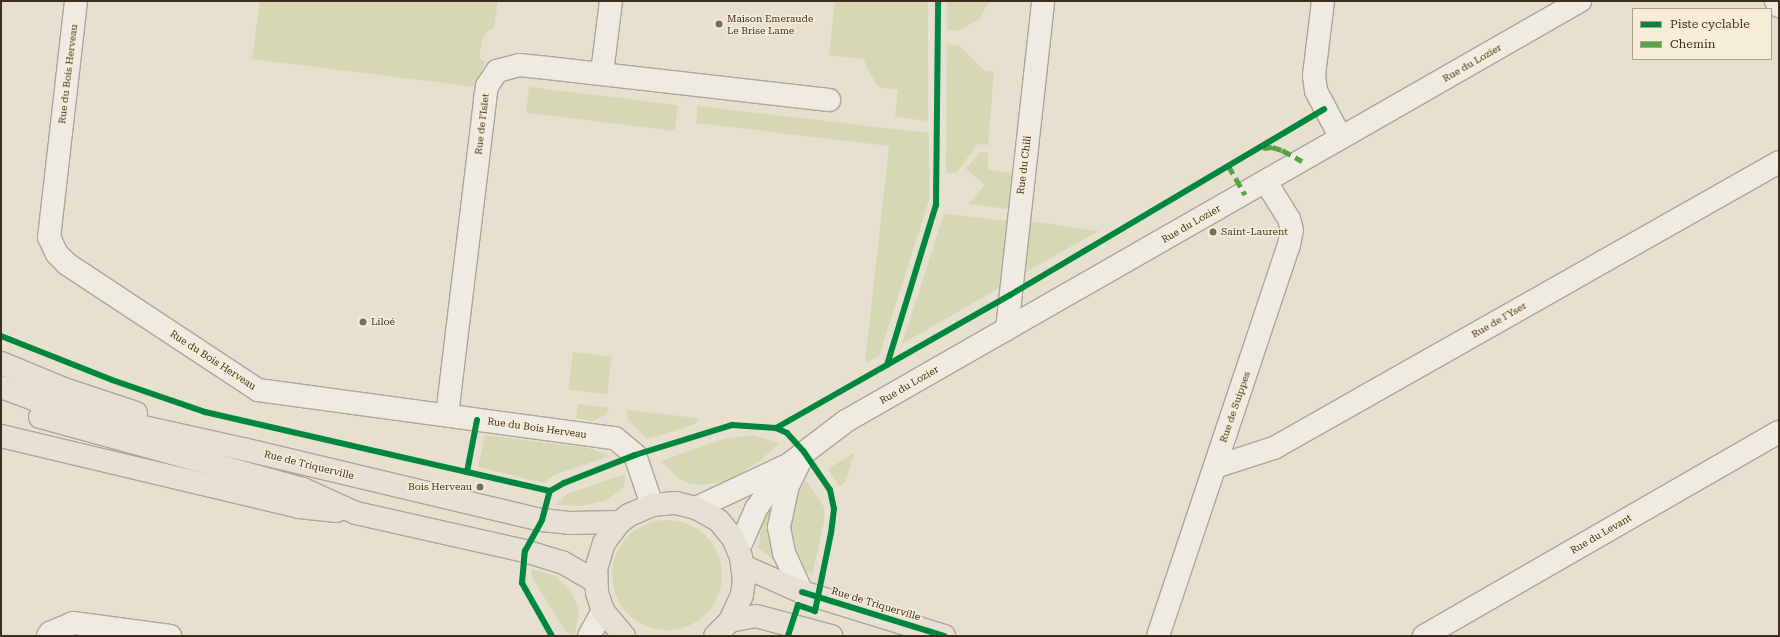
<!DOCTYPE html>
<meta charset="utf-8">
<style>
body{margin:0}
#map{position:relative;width:1780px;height:637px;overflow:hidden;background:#e7e0d1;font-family:"Roboto Serif",serif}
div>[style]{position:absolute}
.green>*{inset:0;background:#d6d7b3;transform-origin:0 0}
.round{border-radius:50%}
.roads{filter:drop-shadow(1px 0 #ada599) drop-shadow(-1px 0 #ada599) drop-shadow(0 1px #ada599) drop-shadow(0 -1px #ada599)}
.street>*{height:22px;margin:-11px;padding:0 11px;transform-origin:11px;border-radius:11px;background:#efebe3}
.primary>*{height:22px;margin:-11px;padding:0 11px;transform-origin:11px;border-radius:11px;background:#e6e1d4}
.quiet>*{height:5px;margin-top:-2.5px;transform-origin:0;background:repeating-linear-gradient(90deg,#54a441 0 10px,transparent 0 15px)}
.cycleway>*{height:6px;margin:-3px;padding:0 3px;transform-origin:3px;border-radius:3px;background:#00873e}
.dots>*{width:11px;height:11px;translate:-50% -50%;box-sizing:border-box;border:2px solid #f7eed8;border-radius:50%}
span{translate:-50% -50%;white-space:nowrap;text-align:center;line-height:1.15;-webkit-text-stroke:3px #f7eed8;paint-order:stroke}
.poi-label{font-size:10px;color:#3d2e20}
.left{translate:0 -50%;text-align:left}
.right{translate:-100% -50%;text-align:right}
.street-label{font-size:10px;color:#3d2e20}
.frame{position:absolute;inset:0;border:2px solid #3d2e20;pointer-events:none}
.legend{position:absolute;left:1632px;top:8px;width:140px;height:52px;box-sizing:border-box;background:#f7eed8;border:1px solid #ada18e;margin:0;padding:5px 7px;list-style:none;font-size:12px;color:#3d2e20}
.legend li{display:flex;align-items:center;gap:8px;height:20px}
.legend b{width:20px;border:1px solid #ada18e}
</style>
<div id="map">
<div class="green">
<div style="clip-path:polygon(260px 1px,498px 1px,494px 29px,488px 30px,483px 38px,479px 57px,485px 62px,475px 87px,252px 59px)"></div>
<div style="clip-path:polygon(835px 1px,928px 1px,928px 121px,895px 117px,898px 90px,879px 87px,867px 69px,864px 59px,829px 55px)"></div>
<div style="clip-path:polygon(947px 1px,990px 1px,979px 19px,961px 30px,947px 30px)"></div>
<div style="clip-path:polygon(947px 44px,960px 46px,985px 71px,994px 72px,988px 145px,978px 144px,956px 173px,946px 173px)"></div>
<div style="left:529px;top:87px;width:150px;height:26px;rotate:7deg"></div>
<div style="clip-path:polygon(698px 106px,929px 133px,929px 200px,879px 356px,865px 363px,889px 146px,696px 123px)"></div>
<div style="clip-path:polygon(980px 152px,988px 153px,988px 169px,1012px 173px,1008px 209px,968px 204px,985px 185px,966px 169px)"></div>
<div style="clip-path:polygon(944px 214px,1007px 221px,999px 288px,902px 344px)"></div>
<div style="clip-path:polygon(1029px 221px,1099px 231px,1022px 274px)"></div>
<div style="left:573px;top:352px;width:39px;height:38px;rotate:7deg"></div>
<div style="clip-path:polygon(578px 404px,609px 408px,606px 415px,592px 421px,576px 418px)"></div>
<div style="clip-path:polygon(627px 410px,697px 418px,699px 421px,695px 424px,647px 439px,628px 420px)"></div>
<div style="clip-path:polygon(485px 435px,588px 448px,610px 456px,554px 475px,544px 483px,478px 467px)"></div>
<div style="clip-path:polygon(752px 435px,780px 443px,757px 463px,728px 481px,699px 485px,688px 483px,678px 478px,661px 461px,724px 439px)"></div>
<div style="clip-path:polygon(855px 452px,845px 482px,841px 486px,838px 485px,828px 469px)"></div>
<div style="clip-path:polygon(625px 474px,624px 486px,607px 500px,581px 506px,556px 505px,567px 494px)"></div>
<div style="clip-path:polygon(806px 481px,824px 507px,824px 522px,812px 576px,804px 568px,791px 535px,790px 520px,795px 498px)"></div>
<div style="clip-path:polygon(769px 509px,769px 536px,776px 562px,758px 548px,762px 523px)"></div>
<div class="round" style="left:612px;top:520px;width:110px;height:110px"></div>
<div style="clip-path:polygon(532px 569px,556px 576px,571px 591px,579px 611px,575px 636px,566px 632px,531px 576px)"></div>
</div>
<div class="roads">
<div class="street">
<div style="left:76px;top:1px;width:238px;rotate:96.5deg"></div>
<div style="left:49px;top:237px;width:19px;rotate:65deg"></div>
<div style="left:57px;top:254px;width:14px;rotate:45deg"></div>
<div style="left:67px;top:264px;width:229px;rotate:33.4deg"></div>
<div style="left:258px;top:390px;width:360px;rotate:7.7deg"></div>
<div style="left:615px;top:438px;width:26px;rotate:40deg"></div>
<div style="left:635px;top:455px;width:53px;rotate:71.2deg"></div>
<div style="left:1323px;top:1px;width:75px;rotate:96.9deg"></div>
<div style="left:1314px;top:75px;width:16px;rotate:83deg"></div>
<div style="left:1316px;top:91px;width:53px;rotate:62deg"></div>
<div style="left:1776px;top:1px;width:6px;rotate:59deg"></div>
<div style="left:602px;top:73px;width:73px;rotate:-82.9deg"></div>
<div style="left:1007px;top:329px;width:330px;rotate:-83.7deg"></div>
<div style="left:447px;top:415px;width:318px;rotate:-83.1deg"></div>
<div style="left:485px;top:99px;width:13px;rotate:-81deg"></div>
<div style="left:487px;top:86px;width:18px;rotate:-56deg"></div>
<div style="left:497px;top:71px;width:23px;rotate:-15deg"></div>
<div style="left:519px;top:65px;width:29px;rotate:6deg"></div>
<div style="left:548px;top:68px;width:283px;rotate:6.5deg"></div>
<div style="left:1215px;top:467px;width:62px;rotate:-17.9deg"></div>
<div style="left:1274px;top:448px;width:580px;rotate:-29.52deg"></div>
<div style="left:696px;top:508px;width:102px;rotate:-25.1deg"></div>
<div style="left:788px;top:465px;width:73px;rotate:-37.2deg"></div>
<div style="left:846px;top:421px;width:846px;rotate:-29.78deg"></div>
<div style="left:739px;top:548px;width:43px;rotate:-66.4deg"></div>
<div style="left:756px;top:509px;width:49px;rotate:-55deg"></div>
<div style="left:802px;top:592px;width:43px;rotate:-114.8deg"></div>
<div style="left:784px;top:553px;width:26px;rotate:-101deg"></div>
<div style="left:779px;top:527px;width:40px;rotate:-78deg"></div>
<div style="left:787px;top:488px;width:39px;rotate:-64deg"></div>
<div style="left:48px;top:636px;width:4px;rotate:-56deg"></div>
<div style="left:50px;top:633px;width:25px;rotate:-23deg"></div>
<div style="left:73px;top:623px;width:98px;rotate:7.6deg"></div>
<div style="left:589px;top:636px;width:29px;rotate:-61deg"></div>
<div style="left:1158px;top:636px;width:412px;rotate:-71.5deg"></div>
<div style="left:1289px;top:245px;width:15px;rotate:-79deg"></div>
<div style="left:1292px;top:230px;width:11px;rotate:-105deg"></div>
<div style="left:1289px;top:219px;width:44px;rotate:-121.9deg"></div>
<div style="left:1424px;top:636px;width:409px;rotate:-29.9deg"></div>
</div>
<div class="primary">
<div style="left:1px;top:363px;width:68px;rotate:22.4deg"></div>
<div style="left:64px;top:389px;width:76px;rotate:18.4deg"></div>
<div style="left:1px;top:387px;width:61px;rotate:20.2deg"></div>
<div style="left:58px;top:408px;width:189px;rotate:12.5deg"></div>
<div style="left:243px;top:449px;width:307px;rotate:13.4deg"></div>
<div style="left:542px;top:520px;width:27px;rotate:6deg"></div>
<div style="left:569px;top:523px;width:51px;rotate:-1.1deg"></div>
<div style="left:40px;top:417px;width:273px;rotate:15.3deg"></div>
<div style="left:303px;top:489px;width:58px;rotate:24.4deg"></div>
<div style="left:356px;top:513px;width:173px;rotate:12.7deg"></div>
<div style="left:525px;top:551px;width:39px;rotate:17deg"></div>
<div style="left:562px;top:562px;width:39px;rotate:30deg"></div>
<div style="left:1px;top:436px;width:306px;rotate:13.4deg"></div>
<div style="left:299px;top:507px;width:38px;rotate:6deg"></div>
<div style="left:743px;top:566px;width:64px;rotate:23.8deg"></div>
<div style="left:802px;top:592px;width:149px;rotate:17.2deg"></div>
<div style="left:730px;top:621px;width:26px;rotate:-11deg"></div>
<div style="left:756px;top:616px;width:78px;rotate:14.9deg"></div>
<div style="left:624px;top:636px;width:33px;rotate:-130deg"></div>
<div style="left:603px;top:611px;width:20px;rotate:-108deg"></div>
<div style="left:597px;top:592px;width:23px;rotate:-92deg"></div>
<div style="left:596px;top:569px;width:27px;rotate:-73deg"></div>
<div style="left:604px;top:543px;width:26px;rotate:-53deg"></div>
<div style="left:620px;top:522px;width:11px;rotate:-38deg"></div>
<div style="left:629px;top:515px;width:25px;rotate:-23deg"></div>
<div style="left:652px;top:505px;width:24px;rotate:-5deg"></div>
<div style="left:676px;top:503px;width:21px;rotate:14deg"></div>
<div style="left:696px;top:508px;width:26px;rotate:29deg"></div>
<div style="left:719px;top:521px;width:22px;rotate:51deg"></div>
<div style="left:733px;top:538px;width:21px;rotate:67deg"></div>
<div style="left:741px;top:557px;width:23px;rotate:83deg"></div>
<div style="left:744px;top:580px;width:15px;rotate:98deg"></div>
<div style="left:742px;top:595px;width:29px;rotate:115deg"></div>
<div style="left:730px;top:621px;width:21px;rotate:135deg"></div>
</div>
</div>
<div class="quiet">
<div style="left:1263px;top:148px;width:9px;rotate:-6deg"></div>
<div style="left:1272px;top:147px;width:10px;rotate:17deg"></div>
<div style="left:1282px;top:150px;width:23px;rotate:29deg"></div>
<div style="left:1228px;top:165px;width:34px;rotate:60deg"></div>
</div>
<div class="cycleway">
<div style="left:1px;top:336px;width:119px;rotate:21.6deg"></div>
<div style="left:112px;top:380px;width:98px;rotate:19deg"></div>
<div style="left:205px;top:412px;width:269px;rotate:12.9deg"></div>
<div style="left:887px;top:365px;width:167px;rotate:-73deg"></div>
<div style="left:936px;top:205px;width:204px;rotate:-89.4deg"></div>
<div style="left:477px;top:420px;width:53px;rotate:100.9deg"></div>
<div style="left:467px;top:472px;width:85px;rotate:12.9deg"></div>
<div style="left:776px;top:428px;width:269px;rotate:-29.6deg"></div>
<div style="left:1010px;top:295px;width:365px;rotate:-30.6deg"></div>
<div style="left:802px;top:592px;width:149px;rotate:17.2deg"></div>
<div style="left:552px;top:636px;width:61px;rotate:-119.5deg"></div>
<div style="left:522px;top:583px;width:32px;rotate:-85deg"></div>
<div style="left:525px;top:551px;width:35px;rotate:-61deg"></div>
<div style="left:542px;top:520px;width:30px;rotate:-75deg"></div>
<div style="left:550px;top:491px;width:16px;rotate:-30deg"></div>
<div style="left:564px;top:483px;width:76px;rotate:-21.5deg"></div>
<div style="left:635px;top:455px;width:102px;rotate:-17.2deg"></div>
<div style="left:732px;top:425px;width:44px;rotate:3.9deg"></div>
<div style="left:776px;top:428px;width:12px;rotate:24deg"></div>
<div style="left:787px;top:433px;width:25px;rotate:48deg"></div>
<div style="left:804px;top:452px;width:46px;rotate:55.6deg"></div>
<div style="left:830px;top:490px;width:19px;rotate:78deg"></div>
<div style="left:834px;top:509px;width:24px;rotate:97deg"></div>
<div style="left:831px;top:533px;width:80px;rotate:101.6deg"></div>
<div style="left:815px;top:611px;width:18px;rotate:-161deg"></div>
<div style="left:798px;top:605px;width:33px;rotate:108deg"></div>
</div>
<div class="dots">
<div style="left:719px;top:24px;background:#786c5e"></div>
<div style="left:1213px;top:232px;background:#786c5e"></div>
<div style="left:363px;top:322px;background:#786c5e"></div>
<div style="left:480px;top:487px;background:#786c5e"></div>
</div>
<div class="poi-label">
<span class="left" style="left:727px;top:24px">Maison Emeraude<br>Le Brise Lame</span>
<span class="left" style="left:1221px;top:232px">Saint-Laurent</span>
<span class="left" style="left:371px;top:322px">Liloé</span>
<span class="right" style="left:472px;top:487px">Bois Herveau</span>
</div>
<div class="street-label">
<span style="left:1472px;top:63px;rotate:-30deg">Rue du Lozier</span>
<span style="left:68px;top:74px;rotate:-83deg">Rue du Bois Herveau</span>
<span style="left:482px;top:124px;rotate:-83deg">Rue de l’Islet</span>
<span style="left:1024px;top:165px;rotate:-83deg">Rue du Chili</span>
<span style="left:1191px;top:224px;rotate:-30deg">Rue du Lozier</span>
<span style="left:1499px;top:320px;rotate:-30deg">Rue de l'Yser</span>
<span style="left:213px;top:360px;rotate:33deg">Rue du Bois Herveau</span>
<span style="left:909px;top:385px;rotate:-30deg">Rue du Lozier</span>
<span style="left:1235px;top:407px;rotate:-71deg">Rue de Suippes</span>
<span style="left:537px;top:428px;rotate:8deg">Rue du Bois Herveau</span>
<span style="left:309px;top:465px;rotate:14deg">Rue de Triquerville</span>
<span style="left:1601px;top:534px;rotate:-30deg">Rue du Levant</span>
<span style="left:876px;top:604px;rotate:17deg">Rue de Triquerville</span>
</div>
<div class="frame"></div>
<ul class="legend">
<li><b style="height:5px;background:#00873e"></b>Piste cyclable</li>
<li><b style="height:5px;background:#54a441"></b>Chemin</li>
</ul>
</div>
